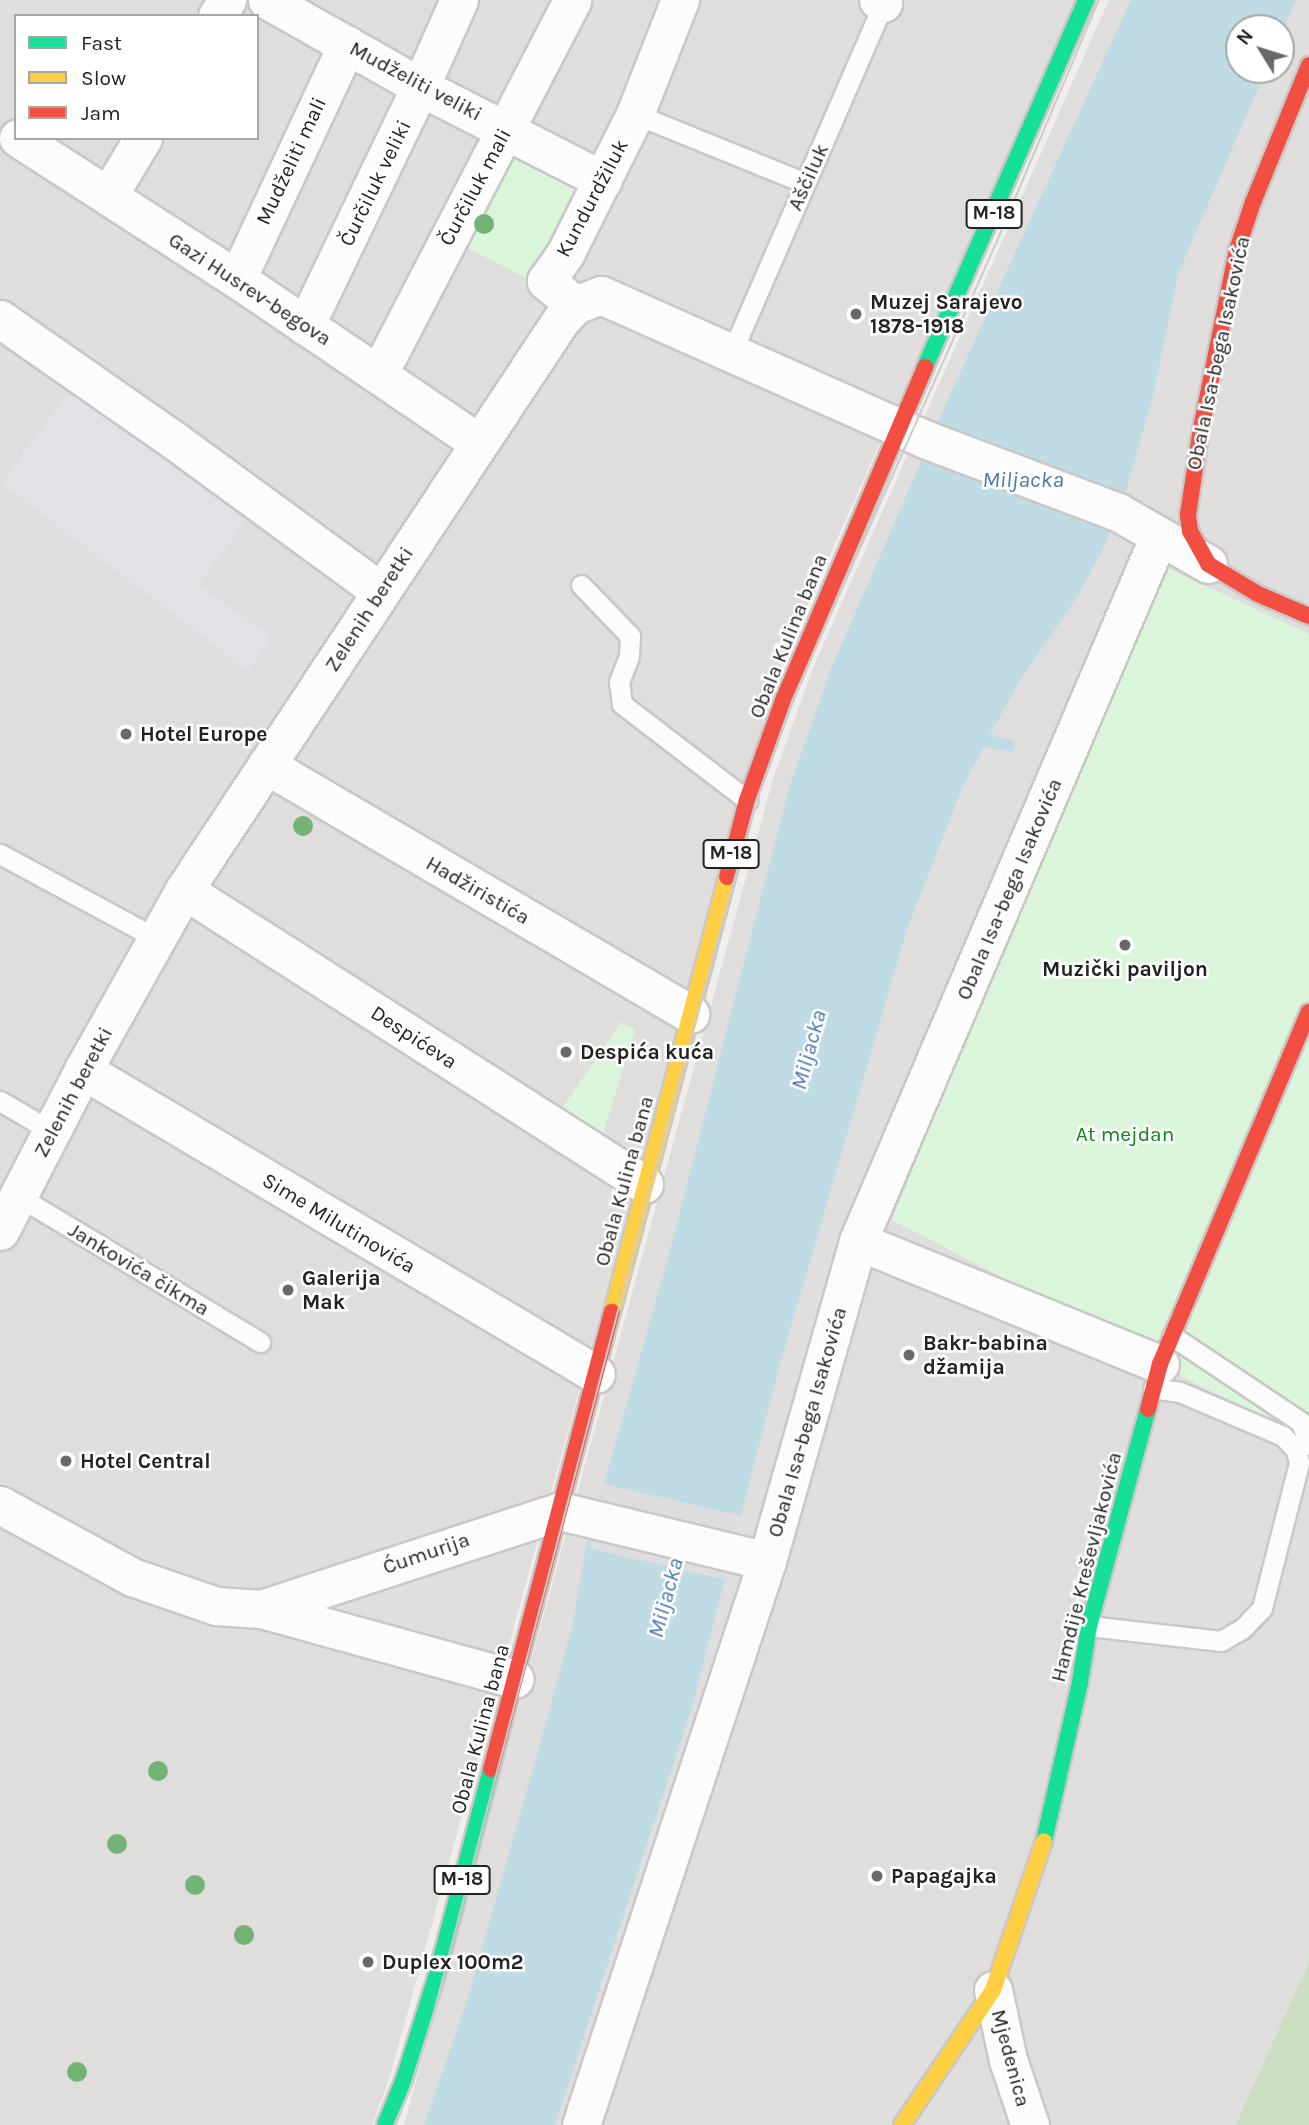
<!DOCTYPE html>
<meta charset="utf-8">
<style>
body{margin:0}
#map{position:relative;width:1309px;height:2125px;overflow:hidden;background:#f0eeeb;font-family:Karla,sans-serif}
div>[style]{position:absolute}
.residential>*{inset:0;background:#dfdedc}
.forest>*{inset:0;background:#cbdec1}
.park>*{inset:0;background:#daf5da;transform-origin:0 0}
.parking>*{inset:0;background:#e0dfde}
.plaza>*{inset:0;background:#e2e1e5}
.water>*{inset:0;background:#bfdbe3}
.pier>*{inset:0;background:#dedddd;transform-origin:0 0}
.stream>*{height:12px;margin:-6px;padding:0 6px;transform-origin:6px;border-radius:6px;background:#bfdbe3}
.roads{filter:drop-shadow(2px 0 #c9c8c7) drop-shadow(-2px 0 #c9c8c7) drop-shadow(0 2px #c9c8c7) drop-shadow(0 -2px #c9c8c7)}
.lane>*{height:19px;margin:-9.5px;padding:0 9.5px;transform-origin:9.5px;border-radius:9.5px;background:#fdfcfc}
.street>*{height:37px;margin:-18.5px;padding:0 18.5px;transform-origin:18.5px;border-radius:18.5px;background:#fdfcfc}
.fast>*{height:16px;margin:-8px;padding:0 8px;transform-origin:8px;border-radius:8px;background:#16e098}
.slow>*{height:16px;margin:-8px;padding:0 8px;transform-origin:8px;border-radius:8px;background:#ffcf43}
.jam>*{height:16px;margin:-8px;padding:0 8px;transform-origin:8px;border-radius:8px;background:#f24e42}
.tram>*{height:2px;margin:-1px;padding:0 1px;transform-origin:1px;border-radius:1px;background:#ccc}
.trees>*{width:20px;height:20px;margin:-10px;border-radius:50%;background:#73b476}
.dots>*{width:19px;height:19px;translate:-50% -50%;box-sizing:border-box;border:4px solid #fff;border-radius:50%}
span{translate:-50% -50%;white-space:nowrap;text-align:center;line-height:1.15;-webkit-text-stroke:5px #fff;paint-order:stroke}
.shield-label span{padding:2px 5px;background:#fff;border:2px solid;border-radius:5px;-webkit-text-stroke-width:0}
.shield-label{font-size:19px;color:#222;font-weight:700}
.street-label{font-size:21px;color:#222}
.poi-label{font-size:21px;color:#222;font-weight:700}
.left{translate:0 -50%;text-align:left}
.park-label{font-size:21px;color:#0c8416}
.water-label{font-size:23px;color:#4a7aab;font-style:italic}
.legend{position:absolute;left:14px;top:14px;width:245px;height:126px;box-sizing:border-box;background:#fff;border:2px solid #a7a7a7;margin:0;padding:9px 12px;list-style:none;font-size:21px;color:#222}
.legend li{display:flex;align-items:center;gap:14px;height:35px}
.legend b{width:35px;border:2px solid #a7a7a7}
.north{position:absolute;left:1225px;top:14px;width:70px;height:70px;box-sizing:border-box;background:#fff;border:2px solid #a7a7a7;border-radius:50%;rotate:308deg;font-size:19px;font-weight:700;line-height:28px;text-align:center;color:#222}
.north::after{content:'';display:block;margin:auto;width:24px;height:32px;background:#6a6968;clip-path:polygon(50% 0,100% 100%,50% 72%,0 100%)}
</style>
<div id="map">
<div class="residential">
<div style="clip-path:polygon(evenodd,0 0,1077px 0,776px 676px,390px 2076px,372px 2125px,0 2125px,0 0,16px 16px,257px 16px,257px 138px,16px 138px,16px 16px)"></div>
<div style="clip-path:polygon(evenodd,1109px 0,1309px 0,1309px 2125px,404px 2125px,773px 779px,813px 668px,1109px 0,1239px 28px,1281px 28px,1281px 70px,1239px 70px,1239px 28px)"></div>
</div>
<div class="forest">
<div style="clip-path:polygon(1309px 1962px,1309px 2125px,1236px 2125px)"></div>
</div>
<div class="park">
<div style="left:510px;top:152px;width:85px;height:105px;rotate:27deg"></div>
<div style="clip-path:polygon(1165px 567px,1309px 634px,1309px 1438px,1188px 1380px,1150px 1355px,892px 1220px,1037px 865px)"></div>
<div style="clip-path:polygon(621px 1022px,635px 1030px,601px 1140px,559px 1113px)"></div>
</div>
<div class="parking">
<div style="clip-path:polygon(16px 333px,72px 373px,0 477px,0 356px)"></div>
<div style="clip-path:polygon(418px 1573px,413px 1632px,347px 1604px)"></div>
</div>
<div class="plaza">
<div style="clip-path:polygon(75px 383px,250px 515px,199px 585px,272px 637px,248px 671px,1px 483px)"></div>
</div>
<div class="water">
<div style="clip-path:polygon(1131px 0,1296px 0,1281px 35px,1281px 28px,1239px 28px,1239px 70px,1266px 70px,1178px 274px,1153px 396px,1124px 498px,1104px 547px,1079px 594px,1017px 685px,963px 786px,907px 929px,780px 1364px,692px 1707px,555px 2125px,424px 2125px,467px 2001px,544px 1730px,573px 1623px,586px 1547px,668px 1258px,789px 788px,831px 669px,949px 397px)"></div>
</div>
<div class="pier">
<div style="left:604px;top:1484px;width:141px;height:66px;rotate:13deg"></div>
</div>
<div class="stream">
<div style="left:971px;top:739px;width:38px;rotate:9deg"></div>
</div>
<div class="roads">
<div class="lane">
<div style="left:635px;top:114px;width:183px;rotate:22.1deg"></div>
<div style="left:731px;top:354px;width:386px;rotate:-66.5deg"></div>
<div style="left:581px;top:585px;width:71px;rotate:46.1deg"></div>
<div style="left:630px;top:636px;width:20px;rotate:93deg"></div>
<div style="left:629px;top:656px;width:28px;rotate:111deg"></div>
<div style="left:619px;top:682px;width:22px;rotate:82deg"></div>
<div style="left:622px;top:704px;width:158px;rotate:37.5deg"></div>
<div style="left:0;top:854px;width:179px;rotate:28.4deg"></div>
<div style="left:0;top:1101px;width:59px;rotate:30.5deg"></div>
<div style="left:18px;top:1196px;width:283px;rotate:31.1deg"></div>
<div style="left:1172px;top:1336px;width:155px;rotate:33.7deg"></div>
<div style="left:1301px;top:1422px;width:24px;rotate:71deg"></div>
<div style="left:1089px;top:1626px;width:133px;rotate:6.5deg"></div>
<div style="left:1221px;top:1641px;width:24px;rotate:-30deg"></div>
<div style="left:1242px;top:1629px;width:29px;rotate:-46deg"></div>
<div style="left:1262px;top:1608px;width:150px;rotate:-75.7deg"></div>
<div style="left:1299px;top:1463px;width:13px;rotate:-103deg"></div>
<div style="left:1296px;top:1450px;width:19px;rotate:-133deg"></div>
<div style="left:1283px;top:1436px;width:112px;rotate:-156.9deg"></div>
<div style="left:1180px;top:1392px;width:27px;rotate:-172deg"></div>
</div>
<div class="street">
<div style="left:267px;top:0;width:187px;rotate:29.4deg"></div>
<div style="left:430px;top:92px;width:194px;rotate:27deg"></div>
<div style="left:878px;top:0;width:6px;rotate:31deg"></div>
<div style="left:217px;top:16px;width:19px;rotate:-58deg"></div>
<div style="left:18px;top:138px;width:260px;rotate:32.8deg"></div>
<div style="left:237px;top:279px;width:292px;rotate:34.1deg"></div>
<div style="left:108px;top:196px;width:68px;rotate:-58.9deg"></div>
<div style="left:237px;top:279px;width:259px;rotate:-64.9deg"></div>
<div style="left:575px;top:305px;width:38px;rotate:-140deg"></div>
<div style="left:546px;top:281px;width:35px;rotate:-55deg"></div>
<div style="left:566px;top:252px;width:154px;rotate:-63.4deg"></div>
<div style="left:635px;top:114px;width:123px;rotate:-68.5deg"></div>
<div style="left:0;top:319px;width:213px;rotate:34.9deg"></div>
<div style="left:175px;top:441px;width:255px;rotate:36.2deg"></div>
<div style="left:305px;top:326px;width:267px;rotate:-64.3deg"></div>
<div style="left:421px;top:85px;width:93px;rotate:-65.9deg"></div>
<div style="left:379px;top:373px;width:420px;rotate:-62.6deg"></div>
<div style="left:266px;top:765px;width:492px;rotate:30.4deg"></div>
<div style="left:184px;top:890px;width:546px;rotate:32.58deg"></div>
<div style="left:83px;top:1070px;width:596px;rotate:30.65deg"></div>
<div style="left:0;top:1231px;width:181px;rotate:-62.7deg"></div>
<div style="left:83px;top:1070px;width:206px;rotate:-60.7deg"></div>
<div style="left:184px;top:890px;width:683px;rotate:-56.52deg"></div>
<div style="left:561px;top:320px;width:21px;rotate:-47deg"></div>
<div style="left:575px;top:305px;width:28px;rotate:-21deg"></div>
<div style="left:601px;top:295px;width:357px;rotate:24deg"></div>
<div style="left:927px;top:440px;width:204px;rotate:20.7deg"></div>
<div style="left:1118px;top:512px;width:104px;rotate:30deg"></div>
<div style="left:858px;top:1241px;width:767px;rotate:-66.88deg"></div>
<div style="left:0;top:1505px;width:150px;rotate:28.6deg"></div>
<div style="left:132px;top:1577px;width:89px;rotate:19deg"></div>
<div style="left:216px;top:1606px;width:45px;rotate:3.8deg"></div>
<div style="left:261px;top:1609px;width:263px;rotate:15.4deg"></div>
<div style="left:261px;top:1609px;width:315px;rotate:-18.1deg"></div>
<div style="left:560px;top:1511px;width:213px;rotate:13.6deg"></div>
<div style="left:993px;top:1990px;width:72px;rotate:77.9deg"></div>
<div style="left:1008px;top:2060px;width:69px;rotate:71.3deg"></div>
<div style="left:581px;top:2125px;width:594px;rotate:-71.75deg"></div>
<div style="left:767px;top:1561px;width:333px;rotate:-74.1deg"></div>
<div style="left:858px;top:1241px;width:326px;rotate:22.2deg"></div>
</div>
<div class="fast">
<div style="left:925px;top:367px;width:401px;rotate:-66.3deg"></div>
<div style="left:1044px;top:1841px;width:163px;rotate:-77.2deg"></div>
<div style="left:1080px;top:1682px;width:57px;rotate:-80.9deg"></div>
<div style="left:1089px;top:1626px;width:225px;rotate:-74.8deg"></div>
<div style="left:385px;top:2125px;width:50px;rotate:-67.6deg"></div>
<div style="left:404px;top:2079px;width:110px;rotate:-72.6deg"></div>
<div style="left:437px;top:1974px;width:212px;rotate:-75.2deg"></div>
</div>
<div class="slow">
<div style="left:612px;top:1312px;width:450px;rotate:-75.2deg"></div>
<div style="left:902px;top:2125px;width:163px;rotate:-56deg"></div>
<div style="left:993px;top:1990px;width:157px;rotate:-71.1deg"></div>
</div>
<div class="jam">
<div style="left:1309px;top:65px;width:148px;rotate:112.2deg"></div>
<div style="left:1253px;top:202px;width:51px;rotate:108.4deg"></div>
<div style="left:1237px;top:250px;width:182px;rotate:101.4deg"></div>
<div style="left:1201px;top:428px;width:88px;rotate:98.5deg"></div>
<div style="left:1188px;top:515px;width:16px;rotate:83deg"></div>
<div style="left:1190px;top:531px;width:38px;rotate:61deg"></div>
<div style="left:1208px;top:564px;width:58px;rotate:31deg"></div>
<div style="left:1258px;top:594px;width:56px;rotate:23.3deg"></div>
<div style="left:727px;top:877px;width:80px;rotate:-75.4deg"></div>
<div style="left:747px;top:800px;width:109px;rotate:-70.1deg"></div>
<div style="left:784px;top:698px;width:360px;rotate:-66.9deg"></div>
<div style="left:1148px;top:1409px;width:47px;rotate:-75.1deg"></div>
<div style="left:1160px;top:1364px;width:382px;rotate:-67.1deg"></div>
<div style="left:491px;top:1769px;width:473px;rotate:-75.2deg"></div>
</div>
</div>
<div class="tram">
<div style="left:394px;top:2125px;width:37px;rotate:-66deg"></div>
<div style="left:409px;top:2091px;width:79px;rotate:-72.3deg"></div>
<div style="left:433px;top:2016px;width:879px;rotate:-75.3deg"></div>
<div style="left:656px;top:1166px;width:378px;rotate:-74.7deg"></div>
<div style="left:756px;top:801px;width:106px;rotate:-70.2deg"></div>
<div style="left:792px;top:701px;width:504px;rotate:-65.98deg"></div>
<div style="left:997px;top:241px;width:262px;rotate:-67.1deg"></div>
</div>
<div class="trees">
<div style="left:484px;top:224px"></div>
<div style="left:303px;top:826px"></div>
<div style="left:158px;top:1771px"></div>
<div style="left:117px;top:1844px"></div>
<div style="left:195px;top:1885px"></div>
<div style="left:244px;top:1935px"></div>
<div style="left:77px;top:2072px"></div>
</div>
<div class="dots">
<div style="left:856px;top:314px;background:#6a6968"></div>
<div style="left:126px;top:734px;background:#6a6968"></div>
<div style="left:1125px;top:945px;background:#6a6968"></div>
<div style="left:566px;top:1052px;background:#6a6968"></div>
<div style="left:288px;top:1290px;background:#6a6968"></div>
<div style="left:909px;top:1355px;background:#6a6968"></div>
<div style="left:66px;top:1461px;background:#6a6968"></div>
<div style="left:877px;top:1876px;background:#6a6968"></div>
<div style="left:368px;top:1962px;background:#6a6968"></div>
</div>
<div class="shield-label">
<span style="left:994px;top:214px">M-18</span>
<span style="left:731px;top:854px">M-18</span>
<span style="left:462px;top:1880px">M-18</span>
</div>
<div class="street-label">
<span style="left:416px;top:81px;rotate:28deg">Mudželiti veliki</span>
<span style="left:291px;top:161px;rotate:-65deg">Mudželiti mali</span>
<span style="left:808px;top:177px;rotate:-66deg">Aščiluk</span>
<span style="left:375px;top:183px;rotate:-64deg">Čurčiluk veliki</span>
<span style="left:475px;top:187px;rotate:-62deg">Čurčiluk mali</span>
<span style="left:592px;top:198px;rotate:-62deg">Kundurdžiluk</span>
<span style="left:250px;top:289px;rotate:33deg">Gazi Husrev-begova</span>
<span style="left:1218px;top:353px;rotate:-78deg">Obala Isa-bega Isakovića</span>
<span style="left:369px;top:609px;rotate:-57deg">Zelenih beretki</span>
<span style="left:788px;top:636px;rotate:-68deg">Obala Kulina bana</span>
<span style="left:1009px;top:889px;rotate:-67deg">Obala Isa-bega Isakovića</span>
<span style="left:478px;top:890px;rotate:30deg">Hadžiristića</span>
<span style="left:414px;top:1037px;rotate:33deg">Despićeva</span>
<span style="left:73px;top:1092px;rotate:-62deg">Zelenih beretki</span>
<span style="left:624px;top:1181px;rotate:-75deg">Obala Kulina bana</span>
<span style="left:339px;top:1223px;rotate:31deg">Sime Milutinovića</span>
<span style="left:139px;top:1269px;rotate:31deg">Jankovića čikma</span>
<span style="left:807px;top:1422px;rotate:-74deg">Obala Isa-bega Isakovića</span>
<span style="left:426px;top:1553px;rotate:-19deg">Ćumurija</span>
<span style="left:1086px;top:1567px;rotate:-76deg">Hamdije Kreševljakovića</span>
<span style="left:480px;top:1729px;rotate:-75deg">Obala Kulina bana</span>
<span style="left:1011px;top:2058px;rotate:75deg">Mjedenica</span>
</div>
<div class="poi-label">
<span class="left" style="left:870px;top:314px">Muzej Sarajevo<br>1878-1918</span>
<span class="left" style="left:140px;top:734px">Hotel Europe</span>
<span style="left:1125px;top:969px">Muzički paviljon</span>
<span class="left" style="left:580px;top:1052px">Despića kuća</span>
<span class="left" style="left:302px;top:1290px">Galerija<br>Mak</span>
<span class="left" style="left:923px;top:1355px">Bakr-babina<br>džamija</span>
<span class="left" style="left:80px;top:1461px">Hotel Central</span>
<span class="left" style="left:891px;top:1876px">Papagajka</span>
<span class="left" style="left:382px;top:1962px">Duplex 100m2</span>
</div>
<div class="park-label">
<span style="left:1125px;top:1134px">At mejdan</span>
</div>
<div class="water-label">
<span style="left:1023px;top:480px">Miljacka</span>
<span style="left:809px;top:1050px;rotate:-75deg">Miljacka</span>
<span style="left:666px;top:1598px;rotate:-75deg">Miljacka</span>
</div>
<ul class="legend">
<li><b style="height:9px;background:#16e098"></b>Fast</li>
<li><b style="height:9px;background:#ffcf43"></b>Slow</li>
<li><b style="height:9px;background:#f24e42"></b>Jam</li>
</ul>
<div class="north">N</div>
</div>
